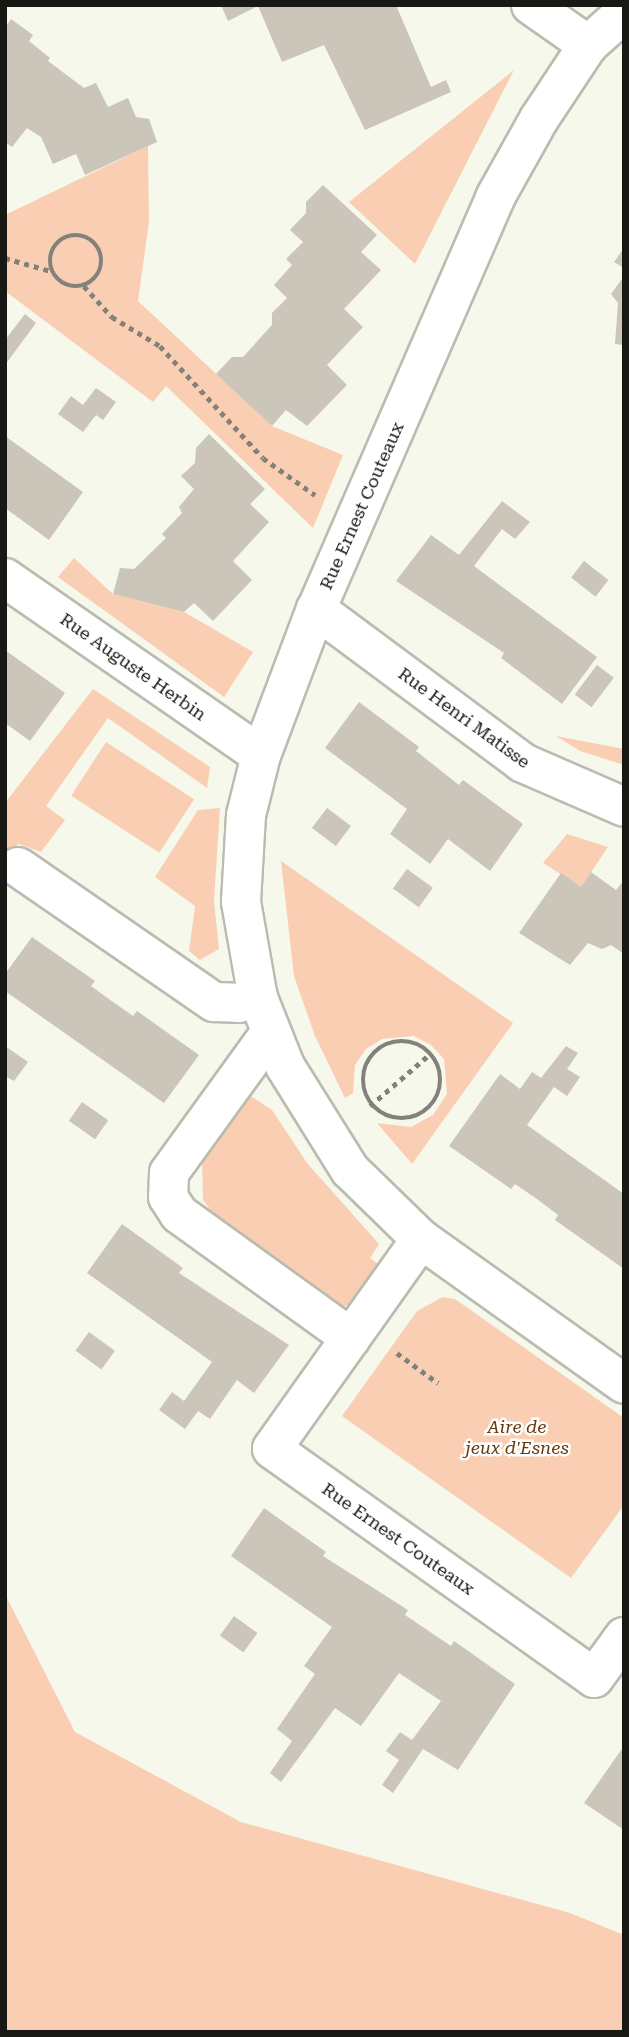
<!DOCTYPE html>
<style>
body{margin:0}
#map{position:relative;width:629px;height:2037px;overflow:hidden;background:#f7f8ec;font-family:"Roboto Serif",serif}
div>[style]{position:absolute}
.green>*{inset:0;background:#faceb2;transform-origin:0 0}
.building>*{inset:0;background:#cbc5ba;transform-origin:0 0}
.path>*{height:4.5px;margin-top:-2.25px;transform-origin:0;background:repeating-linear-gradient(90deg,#82827a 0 5px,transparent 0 10px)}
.path>.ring{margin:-2.25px;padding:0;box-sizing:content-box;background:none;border:4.5px solid #82827a;border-radius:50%}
.roads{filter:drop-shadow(2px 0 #bbbcb0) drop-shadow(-2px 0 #bbbcb0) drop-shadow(0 2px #bbbcb0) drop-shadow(0 -2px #bbbcb0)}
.minor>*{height:38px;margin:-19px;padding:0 19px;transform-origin:19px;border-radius:19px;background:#fff}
span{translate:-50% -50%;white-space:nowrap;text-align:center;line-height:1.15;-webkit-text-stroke:5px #fff;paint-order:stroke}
.street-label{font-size:18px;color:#181814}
.park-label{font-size:18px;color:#6a380e;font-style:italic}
.frame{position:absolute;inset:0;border:7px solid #181814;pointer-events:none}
</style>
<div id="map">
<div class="green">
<div style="clip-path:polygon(514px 70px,415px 264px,349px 202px)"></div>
<div style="clip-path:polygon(148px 146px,149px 222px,138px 301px,272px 426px,343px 455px,313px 528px,166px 386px,153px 402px,5px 291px,5px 215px)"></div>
<div style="clip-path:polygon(74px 558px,113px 594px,184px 612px,253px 652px,224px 697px,58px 577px)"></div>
<div style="clip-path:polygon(93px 689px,210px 767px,207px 788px,108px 718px,46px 806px,65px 820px,41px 852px,19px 844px,5px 854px,5px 803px)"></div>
<div style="clip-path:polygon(556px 736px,624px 749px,624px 765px,580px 751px)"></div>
<div style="left:106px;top:742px;width:105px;height:64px;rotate:33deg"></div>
<div style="clip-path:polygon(220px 808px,214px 901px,219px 949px,200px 960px,189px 951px,195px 906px,155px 877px,198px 810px)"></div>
<div style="clip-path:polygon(567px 834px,608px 847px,581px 887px,543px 863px)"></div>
<div style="clip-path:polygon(281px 861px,513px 1023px,412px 1164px,377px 1123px,411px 1127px,433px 1115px,447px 1094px,444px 1059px,431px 1045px,414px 1036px,382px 1039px,366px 1049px,355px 1065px,353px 1093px,345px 1098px,315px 1036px,294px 976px)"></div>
<div style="clip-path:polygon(246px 1093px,272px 1110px,307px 1163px,379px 1244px,370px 1258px,379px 1265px,353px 1303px,336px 1309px,219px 1221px,203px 1200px,202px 1159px)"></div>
<div style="clip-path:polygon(443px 1297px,455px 1299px,624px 1418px,624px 1505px,571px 1578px,342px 1416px,417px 1311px)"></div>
<div style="clip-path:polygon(5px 1594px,75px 1732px,241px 1822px,570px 1913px,624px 1935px,624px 2032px,5px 2032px)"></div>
</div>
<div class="building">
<div style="clip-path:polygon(221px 5px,396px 5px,431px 87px,446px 80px,451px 92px,365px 130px,324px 45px,282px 62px,258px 6px,228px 21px)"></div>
<div style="clip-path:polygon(11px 19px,33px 35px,29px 41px,50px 58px,48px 61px,84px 88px,96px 83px,108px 107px,128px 98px,136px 117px,149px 119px,157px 142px,85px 175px,76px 154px,53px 164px,41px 137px,27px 128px,12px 147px,5px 142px,5px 28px)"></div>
<div style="clip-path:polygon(323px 185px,377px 235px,361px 252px,381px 270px,344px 309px,363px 327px,327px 365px,347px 385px,307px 426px,286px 410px,272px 426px,216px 374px,232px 357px,243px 357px,272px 325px,272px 313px,287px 298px,274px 285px,292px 265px,286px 259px,303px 242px,290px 230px,306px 213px,306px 202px)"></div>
<div style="clip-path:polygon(624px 248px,624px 268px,614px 262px)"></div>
<div style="clip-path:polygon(624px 276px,624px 345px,615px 344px,618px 303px,611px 294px)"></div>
<div style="clip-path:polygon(25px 314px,36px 323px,5px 365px,5px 340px)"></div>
<div style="clip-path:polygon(96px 388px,116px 402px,103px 420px,96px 415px,83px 432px,58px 414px,71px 396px,83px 405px)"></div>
<div style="clip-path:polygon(209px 434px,265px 489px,250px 504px,269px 522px,233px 561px,252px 580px,213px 621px,194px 603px,184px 612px,113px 594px,120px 568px,134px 569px,166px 538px,162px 534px,182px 513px,179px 507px,194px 489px,181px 476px,195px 463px,196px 448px)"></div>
<div style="clip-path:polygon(5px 436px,83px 492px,49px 540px,5px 508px)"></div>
<div style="clip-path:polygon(502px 501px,530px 522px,515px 539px,502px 529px,474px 566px,597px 657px,562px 704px,501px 658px,504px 653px,396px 581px,431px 535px,459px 555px)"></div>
<div style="left:584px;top:561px;width:31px;height:21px;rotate:38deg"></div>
<div style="clip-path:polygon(5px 650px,65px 693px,30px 741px,5px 723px)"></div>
<div style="left:597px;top:665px;width:21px;height:37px;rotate:37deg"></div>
<div style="clip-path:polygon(359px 702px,419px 747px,416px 751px,459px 785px,463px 780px,523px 824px,490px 871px,448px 839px,430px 864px,390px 834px,407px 809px,325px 748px)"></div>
<div style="left:327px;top:808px;width:30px;height:25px;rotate:37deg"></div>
<div style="left:407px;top:869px;width:32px;height:24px;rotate:36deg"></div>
<div style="clip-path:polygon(591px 872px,616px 890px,624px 880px,624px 954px,611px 945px,602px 949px,588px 943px,570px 965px,519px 933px,561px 873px,581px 887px)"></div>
<div style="clip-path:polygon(32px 937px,95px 981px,91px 986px,113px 1002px,133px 1016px,137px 1011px,199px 1055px,164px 1103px,5px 991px,5px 974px)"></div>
<div style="clip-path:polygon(5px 1046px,28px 1062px,14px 1081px,5px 1076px)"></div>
<div style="clip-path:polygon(566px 1046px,578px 1053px,567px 1069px,580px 1077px,567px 1096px,554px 1087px,527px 1125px,624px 1194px,624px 1269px,555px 1220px,558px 1215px,537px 1199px,515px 1184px,511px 1189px,449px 1146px,500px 1074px,520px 1089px,532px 1072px,541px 1078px)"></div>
<div style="left:82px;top:1102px;width:32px;height:23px;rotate:35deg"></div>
<div style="clip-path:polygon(122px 1224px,183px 1268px,179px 1273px,289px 1345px,254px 1393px,237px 1380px,210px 1419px,198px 1411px,185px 1429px,159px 1410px,172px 1392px,184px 1401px,212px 1362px,87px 1273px)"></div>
<div style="left:89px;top:1332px;width:32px;height:23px;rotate:36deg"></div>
<div style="clip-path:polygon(264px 1508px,326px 1552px,323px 1556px,408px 1610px,405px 1615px,451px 1646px,454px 1641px,515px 1684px,458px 1770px,423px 1749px,393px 1793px,382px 1785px,399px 1760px,386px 1751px,400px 1732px,412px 1740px,441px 1701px,399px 1673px,361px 1726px,335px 1708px,281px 1782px,270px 1773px,292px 1741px,277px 1729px,315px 1674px,304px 1666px,332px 1627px,231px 1556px)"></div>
<div style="left:234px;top:1616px;width:29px;height:24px;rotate:36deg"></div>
<div style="clip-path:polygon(624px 1746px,624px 1830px,584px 1803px)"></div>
</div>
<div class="path">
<div class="ring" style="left:50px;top:235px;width:47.5px;height:47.5px"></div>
<div style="left:5px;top:258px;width:48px;rotate:15.8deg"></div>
<div style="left:84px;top:286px;width:42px;rotate:47.9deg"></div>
<div style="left:112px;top:317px;width:56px;rotate:31.1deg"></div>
<div style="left:160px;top:346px;width:152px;rotate:47.4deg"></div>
<div style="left:263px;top:458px;width:64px;rotate:35.4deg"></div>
<div class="ring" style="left:363px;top:1041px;width:73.5px;height:73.5px"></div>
<div style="left:370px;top:1106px;width:81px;rotate:-41deg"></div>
<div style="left:397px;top:1353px;width:51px;rotate:36.2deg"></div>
</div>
<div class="roads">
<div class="minor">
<div style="left:531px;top:5px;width:70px;rotate:35.1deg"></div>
<div style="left:624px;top:13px;width:48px;rotate:138.4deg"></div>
<div style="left:588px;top:45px;width:89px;rotate:123.5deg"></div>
<div style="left:539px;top:119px;width:88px;rotate:119.2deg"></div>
<div style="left:496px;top:196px;width:451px;rotate:113.5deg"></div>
<div style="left:316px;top:609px;width:156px;rotate:110.6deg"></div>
<div style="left:261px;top:755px;width:62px;rotate:104deg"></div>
<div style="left:246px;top:815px;width:87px;rotate:93.3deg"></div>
<div style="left:241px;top:902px;width:97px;rotate:80deg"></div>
<div style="left:258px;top:998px;width:73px;rotate:68.3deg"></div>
<div style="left:285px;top:1066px;width:123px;rotate:58deg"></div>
<div style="left:350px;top:1170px;width:99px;rotate:44.2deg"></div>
<div style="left:421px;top:1239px;width:249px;rotate:35.5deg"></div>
<div style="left:5px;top:578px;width:311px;rotate:34.7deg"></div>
<div style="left:316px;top:609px;width:258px;rotate:36.6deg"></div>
<div style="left:523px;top:763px;width:110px;rotate:23.5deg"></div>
<div style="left:18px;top:867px;width:238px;rotate:34.6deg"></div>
<div style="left:214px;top:1002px;width:24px;rotate:2deg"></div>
<div style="left:238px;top:1003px;width:21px;rotate:-14deg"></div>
<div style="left:271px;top:1032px;width:174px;rotate:125.9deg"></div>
<div style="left:169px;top:1173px;width:24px;rotate:92deg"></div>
<div style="left:168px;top:1197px;width:20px;rotate:57deg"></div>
<div style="left:179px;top:1214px;width:212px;rotate:35.8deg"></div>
<div style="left:421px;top:1239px;width:257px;rotate:125.4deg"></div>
<div style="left:272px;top:1449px;width:395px;rotate:35.4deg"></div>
<div style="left:594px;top:1678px;width:51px;rotate:-53.8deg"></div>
</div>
</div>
<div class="street-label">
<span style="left:362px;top:506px;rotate:-66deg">Rue Ernest Couteaux</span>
<span style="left:133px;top:667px;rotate:35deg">Rue Auguste Herbin</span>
<span style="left:464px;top:718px;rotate:36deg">Rue Henri Matisse</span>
<span style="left:398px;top:1539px;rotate:35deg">Rue Ernest Couteaux</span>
</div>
<div class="park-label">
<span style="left:517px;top:1438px">Aire de<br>jeux d'Esnes</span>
</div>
<div class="frame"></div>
</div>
